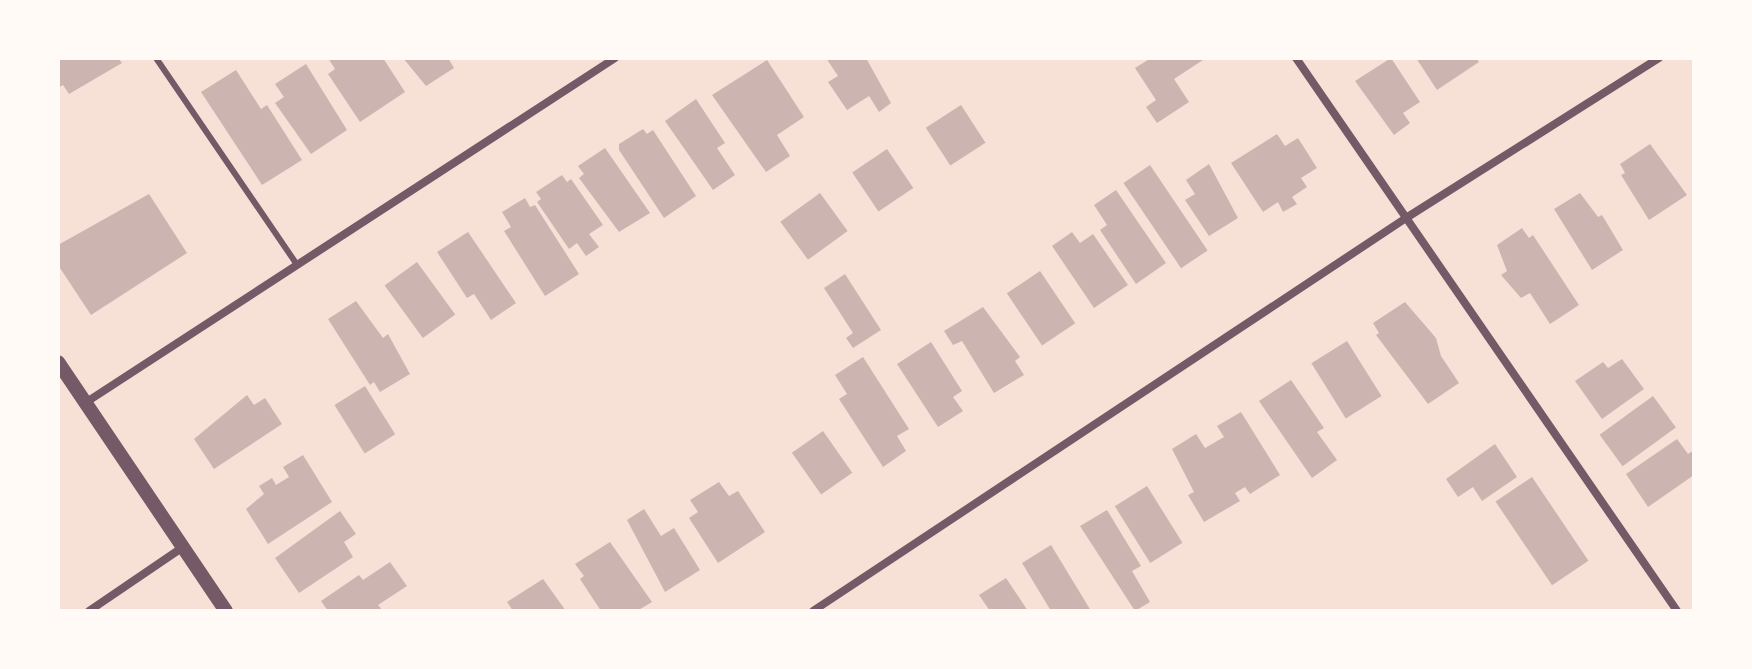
<!DOCTYPE html>
<style>
body{margin:0}
#map{position:relative;width:1752px;height:669px;overflow:hidden;background:#f7e1d7;font-family:Bitter,serif}
div>[style]{position:absolute}
.building>*{inset:0;background:#ccb4b1;transform-origin:0 0}
.service>*{height:6px;margin:-3px;padding:0 3px;transform-origin:3px;border-radius:3px;background:#755966}
.minor>*{height:8px;margin:-4px;padding:0 4px;transform-origin:4px;border-radius:4px;background:#755966}
.tertiary>*{height:14px;margin:-7px;padding:0 7px;transform-origin:7px;border-radius:7px;background:#755966}
span{translate:-50% -50%;white-space:nowrap;text-align:center;line-height:1.15;-webkit-text-stroke:6px #fffaf5;paint-order:stroke}
.frame{position:absolute;inset:0;border:60px solid #fffaf5;pointer-events:none}
</style>
<div id="map">
<div class="building">
<div style="clip-path:polygon(58px 58px,118px 58px,122px 63px,69px 94px,63px 85px,58px 88px)"></div>
<div style="clip-path:polygon(328px 58px,383px 58px,405px 92px,360px 122px,328px 74px,335px 69px)"></div>
<div style="clip-path:polygon(403px 58px,448px 58px,454px 68px,426px 86px)"></div>
<div style="clip-path:polygon(826px 58px,866px 58px,891px 103px,879px 112px,869px 96px,847px 110px,828px 82px,838px 76px)"></div>
<div style="clip-path:polygon(1151px 58px,1206px 58px,1174px 79px,1189px 102px,1157px 123px,1146px 107px,1156px 100px,1135px 68px)"></div>
<div style="clip-path:polygon(1391px 58px,1420px 102px,1403px 113px,1410px 123px,1394px 135px,1355px 81px)"></div>
<div style="clip-path:polygon(1416px 58px,1476px 58px,1479px 62px,1437px 90px)"></div>
<div style="clip-path:polygon(767px 60px,804px 117px,777px 135px,790px 156px,766px 172px,712px 95px)"></div>
<div style="clip-path:polygon(306px 64px,347px 130px,311px 154px,275px 103px,284px 97px,275px 84px)"></div>
<div style="clip-path:polygon(236px 70px,261px 109px,267px 105px,302px 160px,262px 185px,201px 92px)"></div>
<div style="clip-path:polygon(696px 99px,725px 143px,717px 148px,735px 175px,713px 190px,665px 121px)"></div>
<div style="left:961px;top:105px;width:45px;height:42px;rotate:57deg"></div>
<div style="clip-path:polygon(643px 129px,647px 134px,653px 130px,696px 196px,664px 218px,619px 150px,619px 144px)"></div>
<div style="clip-path:polygon(1277px 134px,1285px 146px,1298px 138px,1317px 168px,1301px 178px,1307px 187px,1292px 197px,1297px 204px,1283px 212px,1278px 202px,1263px 212px,1231px 163px)"></div>
<div style="clip-path:polygon(1650px 144px,1687px 195px,1649px 220px,1621px 175px,1625px 173px,1620px 164px)"></div>
<div style="clip-path:polygon(605px 148px,650px 213px,619px 232px,579px 178px,584px 174px,578px 166px)"></div>
<div style="left:887px;top:149px;width:47px;height:42px;rotate:56deg"></div>
<div style="clip-path:polygon(1209px 164px,1238px 218px,1209px 236px,1185px 200px,1195px 194px,1186px 180px)"></div>
<div style="left:1150px;top:165px;width:103px;height:32px;rotate:56deg"></div>
<div style="clip-path:polygon(562px 175px,567px 182px,571px 179px,603px 225px,589px 234px,599px 247px,586px 256px,577px 243px,569px 249px,537px 202px,541px 199px,536px 192px)"></div>
<div style="clip-path:polygon(1116px 190px,1166px 263px,1136px 284px,1100px 230px,1107px 225px,1094px 205px)"></div>
<div style="left:820px;top:193px;width:47px;height:49px;rotate:54deg"></div>
<div style="clip-path:polygon(1580px 193px,1598px 217px,1602px 215px,1623px 250px,1592px 270px,1554px 209px)"></div>
<div style="clip-path:polygon(149px 194px,187px 253px,91px 315px,58px 265px,58px 245px)"></div>
<div style="clip-path:polygon(525px 198px,530px 207px,535px 205px,579px 274px,545px 296px,504px 231px,511px 227px,502px 212px)"></div>
<div style="clip-path:polygon(1522px 228px,1529px 238px,1533px 235px,1579px 305px,1550px 324px,1530px 293px,1521px 298px,1501px 275px,1507px 271px,1497px 245px)"></div>
<div style="clip-path:polygon(468px 232px,516px 303px,491px 320px,474px 294px,467px 298px,437px 252px)"></div>
<div style="clip-path:polygon(1072px 232px,1080px 243px,1093px 234px,1128px 285px,1094px 308px,1052px 246px)"></div>
<div style="left:417px;top:262px;width:65px;height:40px;rotate:54deg"></div>
<div style="left:1040px;top:271px;width:63px;height:40px;rotate:56deg"></div>
<div style="clip-path:polygon(845px 274px,881px 330px,853px 348px,846px 338px,853px 333px,824px 288px)"></div>
<div style="clip-path:polygon(356px 301px,383px 338px,388px 334px,410px 374px,380px 392px,374px 382px,370px 385px,328px 319px)"></div>
<div style="clip-path:polygon(1405px 302px,1436px 338px,1441px 356px,1459px 383px,1428px 404px,1376px 335px,1379px 333px,1373px 323px)"></div>
<div style="clip-path:polygon(983px 307px,1020px 357px,1015px 361px,1024px 375px,994px 393px,962px 341px,953px 345px,944px 331px)"></div>
<div style="left:1347px;top:341px;width:65px;height:42px;rotate:58deg"></div>
<div style="clip-path:polygon(931px 342px,962px 391px,953px 397px,963px 411px,938px 427px,897px 364px)"></div>
<div style="clip-path:polygon(863px 357px,909px 429px,897px 436px,906px 451px,883px 467px,839px 399px,847px 394px,835px 375px)"></div>
<div style="clip-path:polygon(1622px 359px,1644px 389px,1602px 419px,1575px 381px,1603px 362px,1608px 368px)"></div>
<div style="clip-path:polygon(1291px 380px,1324px 428px,1317px 432px,1337px 460px,1312px 478px,1259px 401px)"></div>
<div style="left:365px;top:386px;width:57px;height:36px;rotate:58deg"></div>
<div style="clip-path:polygon(247px 395px,254px 405px,265px 398px,282px 424px,214px 469px,194px 439px)"></div>
<div style="left:1653px;top:396px;width:39px;height:66px;rotate:54deg"></div>
<div style="clip-path:polygon(1241px 412px,1280px 475px,1250px 494px,1245px 487px,1235px 493px,1240px 501px,1204px 522px,1188px 495px,1194px 492px,1172px 449px,1196px 434px,1205px 448px,1224px 437px,1217px 426px)"></div>
<div style="left:823px;top:431px;width:51px;height:38px;rotate:55deg"></div>
<div style="clip-path:polygon(1677px 439px,1688px 454px,1694px 450px,1694px 475px,1648px 507px,1626px 474px)"></div>
<div style="clip-path:polygon(1495px 444px,1517px 477px,1482px 501px,1473px 487px,1458px 497px,1446px 479px)"></div>
<div style="clip-path:polygon(303px 455px,332px 502px,268px 544px,246px 509px,264px 494px,259px 486px,272px 478px,276px 485px,289px 477px,283px 467px)"></div>
<div style="left:1532px;top:477px;width:101px;height:44px;rotate:56deg"></div>
<div style="clip-path:polygon(719px 482px,729px 496px,738px 491px,765px 532px,718px 563px,689px 518px,698px 512px,690px 500px)"></div>
<div style="left:1147px;top:486px;width:67px;height:38px;rotate:58deg"></div>
<div style="clip-path:polygon(644px 509px,661px 536px,674px 528px,700px 570px,665px 592px,627px 520px)"></div>
<div style="clip-path:polygon(1107px 510px,1141px 566px,1132px 571px,1150px 602px,1135px 611px,1080px 526px)"></div>
<div style="clip-path:polygon(340px 511px,356px 534px,344px 542px,353px 557px,299px 593px,275px 558px)"></div>
<div style="clip-path:polygon(610px 542px,652px 602px,637px 611px,601px 611px,580px 579px,584px 576px,575px 564px)"></div>
<div style="clip-path:polygon(1051px 545px,1085px 601px,1091px 611px,1051px 611px,1022px 563px)"></div>
<div style="clip-path:polygon(390px 562px,407px 586px,378px 605px,383px 611px,328px 611px,321px 601px,359px 575px,363px 580px)"></div>
<div style="clip-path:polygon(1006px 578px,1028px 611px,990px 611px,979px 595px)"></div>
<div style="clip-path:polygon(543px 579px,566px 611px,513px 611px,507px 602px)"></div>
</div>
<div class="service">
<div style="left:156px;top:58px;width:250px;rotate:55.7deg"></div>
</div>
<div class="minor">
<div style="left:1296px;top:58px;width:672px;rotate:55.43deg"></div>
<div style="left:85px;top:403px;width:632px;rotate:-33.06deg"></div>
<div style="left:89px;top:611px;width:114px;rotate:-34.2deg"></div>
<div style="left:813px;top:611px;width:711px;rotate:-33.53deg"></div>
<div style="left:1406px;top:218px;width:299px;rotate:-32.3deg"></div>
</div>
<div class="tertiary">
<div style="left:58px;top:362px;width:300px;rotate:56deg"></div>
</div>
<div class="frame"></div>
</div>
